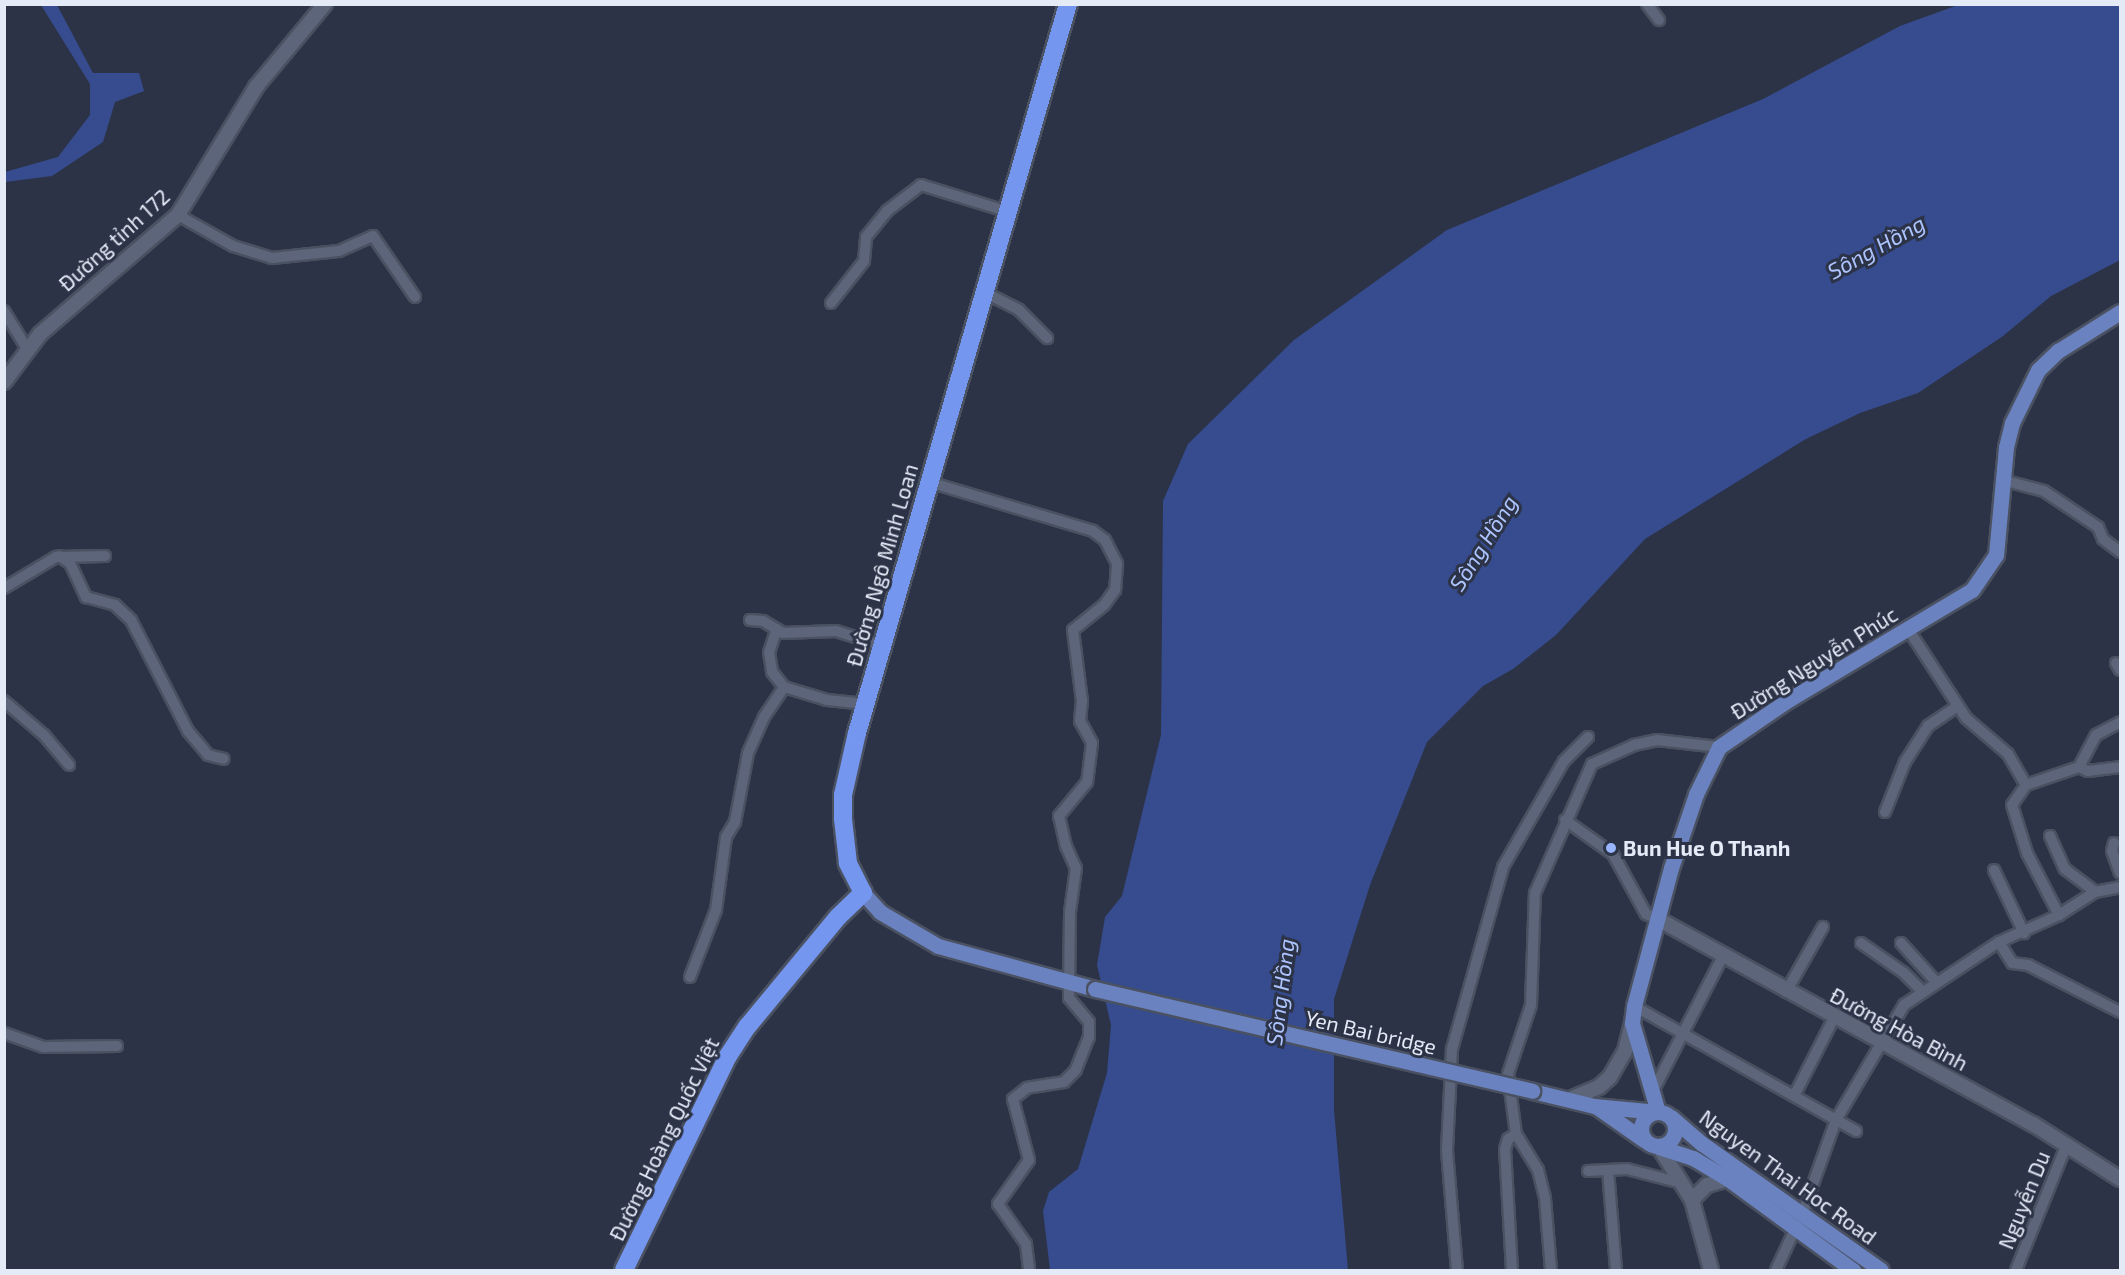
<!DOCTYPE html>
<meta charset="utf-8">
<style>
body{margin:0}
#map{position:relative;width:2125px;height:1275px;overflow:hidden;background:#2c3347;font-family:"Exo 2",sans-serif}
div>[style]{position:absolute}
.water>*{inset:0;background:#364c8e}
.roads{filter:drop-shadow(2px 0 #4a5161) drop-shadow(-2px 0 #4a5161) drop-shadow(0 2px #4a5161) drop-shadow(0 -2px #4a5161)}
.street>*{height:10px;margin:-5px;padding:0 5px;transform-origin:5px;border-radius:5px;background:#5c657a}
.secondary>*{height:14px;margin:-7px;padding:0 7px;transform-origin:7px;border-radius:7px;background:#5c657a}
.primary>*{height:15px;margin:-7.5px;padding:0 7.5px;transform-origin:7.5px;border-radius:7.5px;background:#6b82c0}
.primary>.ring{margin:-7.5px;padding:0;box-sizing:content-box;background:none;border:15px solid #6b82c0;border-radius:50%}
.highway>*{height:18px;margin:-9px;padding:0 9px;transform-origin:9px;border-radius:9px;background:#7596ef}
.bridges{filter:drop-shadow(2px 0 #4a5161) drop-shadow(-2px 0 #4a5161) drop-shadow(0 2px #4a5161) drop-shadow(0 -2px #4a5161)}
.primary-bridge>*{height:15px;margin:-7.5px;padding:0 7.5px;transform-origin:7.5px;border-radius:7.5px;background:#6b82c0}
.dots>*{width:16px;height:16px;translate:-50% -50%;box-sizing:border-box;border:3px solid #2c3347;border-radius:50%}
span{translate:-50% -50%;white-space:nowrap;text-align:center;line-height:1.15;-webkit-text-stroke:6px #2c3347;paint-order:stroke}
.street-label{font-size:21px;color:#e5eaf7}
.poi-label{font-size:21px;color:#e5eaf7;font-weight:700}
.left{translate:0 -50%;text-align:left}
.water-label{font-size:22px;color:#adc4fe;font-style:italic}
.frame{position:absolute;inset:0;border:6px solid #e5eaf7;pointer-events:none}
</style>
<div id="map">
<div class="water">
<div style="clip-path:polygon(41px 5px,57px 5px,93px 73px,139px 73px,144px 91px,115px 102px,103px 142px,52px 176px,5px 182px,5px 172px,58px 157px,90px 115px,90px 84px)"></div>
<div style="clip-path:polygon(1958px 5px,2120px 5px,2120px 260px,2051px 296px,2003px 336px,1918px 393px,1860px 413px,1804px 440px,1645px 539px,1556px 635px,1513px 669px,1483px 686px,1427px 742px,1370px 885px,1334px 999px,1334px 1110px,1348px 1270px,1050px 1270px,1043px 1211px,1049px 1192px,1078px 1169px,1107px 1073px,1111px 1025px,1097px 965px,1105px 917px,1122px 896px,1161px 735px,1163px 501px,1188px 444px,1294px 340px,1447px 230px,1763px 99px,1900px 26px)"></div>
</div>
<div class="roads">
<div class="street">
<div style="left:1647px;top:4px;width:20px;rotate:53deg"></div>
<div style="left:178px;top:215px;width:63px;rotate:29.4deg"></div>
<div style="left:233px;top:246px;width:41px;rotate:17.1deg"></div>
<div style="left:272px;top:258px;width:67px;rotate:-6deg"></div>
<div style="left:339px;top:251px;width:37px;rotate:-24deg"></div>
<div style="left:373px;top:236px;width:74px;rotate:55.5deg"></div>
<div style="left:986px;top:293px;width:37px;rotate:27deg"></div>
<div style="left:1019px;top:310px;width:40px;rotate:45deg"></div>
<div style="left:831px;top:303px;width:53px;rotate:-51.8deg"></div>
<div style="left:864px;top:261px;width:24px;rotate:-85deg"></div>
<div style="left:866px;top:237px;width:33px;rotate:-51deg"></div>
<div style="left:887px;top:211px;width:43px;rotate:-37.4deg"></div>
<div style="left:921px;top:185px;width:92px;rotate:17.1deg"></div>
<div style="left:4px;top:311px;width:42px;rotate:58.6deg"></div>
<div style="left:2002px;top:480px;width:43px;rotate:14.7deg"></div>
<div style="left:2044px;top:491px;width:65px;rotate:33.7deg"></div>
<div style="left:2098px;top:527px;width:13px;rotate:67deg"></div>
<div style="left:2103px;top:539px;width:21px;rotate:37deg"></div>
<div style="left:929px;top:482px;width:171px;rotate:16.6deg"></div>
<div style="left:1093px;top:531px;width:15px;rotate:37deg"></div>
<div style="left:1105px;top:540px;width:27px;rotate:63deg"></div>
<div style="left:1117px;top:564px;width:26px;rotate:94deg"></div>
<div style="left:1115px;top:590px;width:19px;rotate:126deg"></div>
<div style="left:1104px;top:605px;width:40px;rotate:141deg"></div>
<div style="left:1073px;top:630px;width:72px;rotate:82.8deg"></div>
<div style="left:1082px;top:701px;width:20px;rotate:96deg"></div>
<div style="left:1080px;top:721px;width:25px;rotate:61deg"></div>
<div style="left:1092px;top:743px;width:39px;rotate:97deg"></div>
<div style="left:1087px;top:782px;width:44px;rotate:129.5deg"></div>
<div style="left:1059px;top:816px;width:31px;rotate:77deg"></div>
<div style="left:1066px;top:846px;width:24px;rotate:66deg"></div>
<div style="left:1076px;top:868px;width:44px;rotate:97.8deg"></div>
<div style="left:1070px;top:912px;width:86px;rotate:90.7deg"></div>
<div style="left:1069px;top:998px;width:31px;rotate:50deg"></div>
<div style="left:1089px;top:1022px;width:15px;rotate:90deg"></div>
<div style="left:1089px;top:1037px;width:35px;rotate:112deg"></div>
<div style="left:1076px;top:1070px;width:17px;rotate:135deg"></div>
<div style="left:1064px;top:1082px;width:37px;rotate:171deg"></div>
<div style="left:1027px;top:1088px;width:18px;rotate:142deg"></div>
<div style="left:1013px;top:1099px;width:63px;rotate:75.3deg"></div>
<div style="left:1029px;top:1160px;width:54px;rotate:125.2deg"></div>
<div style="left:998px;top:1204px;width:49px;rotate:55deg"></div>
<div style="left:1026px;top:1244px;width:26px;rotate:83deg"></div>
<div style="left:59px;top:556px;width:13px;rotate:32deg"></div>
<div style="left:70px;top:563px;width:38px;rotate:65deg"></div>
<div style="left:86px;top:597px;width:30px;rotate:15deg"></div>
<div style="left:115px;top:605px;width:22px;rotate:43deg"></div>
<div style="left:131px;top:620px;width:125px;rotate:62.8deg"></div>
<div style="left:188px;top:731px;width:31px;rotate:50deg"></div>
<div style="left:208px;top:755px;width:16px;rotate:14deg"></div>
<div style="left:4px;top:588px;width:61px;rotate:-30.8deg"></div>
<div style="left:56px;top:557px;width:49px;rotate:-1.2deg"></div>
<div style="left:750px;top:620px;width:13px;rotate:4deg"></div>
<div style="left:763px;top:621px;width:23px;rotate:31deg"></div>
<div style="left:783px;top:633px;width:53px;rotate:-2.2deg"></div>
<div style="left:836px;top:631px;width:50px;rotate:17.4deg"></div>
<div style="left:1908px;top:629px;width:106px;rotate:56.9deg"></div>
<div style="left:1966px;top:718px;width:55px;rotate:40.6deg"></div>
<div style="left:2008px;top:754px;width:36px;rotate:60deg"></div>
<div style="left:2026px;top:785px;width:56px;rotate:-18.8deg"></div>
<div style="left:2079px;top:767px;width:10px;rotate:24deg"></div>
<div style="left:2088px;top:771px;width:32px;rotate:-7deg"></div>
<div style="left:776px;top:631px;width:22px;rotate:108deg"></div>
<div style="left:769px;top:652px;width:20px;rotate:81deg"></div>
<div style="left:772px;top:672px;width:19px;rotate:51deg"></div>
<div style="left:784px;top:687px;width:45px;rotate:16.8deg"></div>
<div style="left:827px;top:700px;width:39px;rotate:6deg"></div>
<div style="left:2116px;top:663px;width:8px;rotate:60deg"></div>
<div style="left:4px;top:701px;width:52px;rotate:40.4deg"></div>
<div style="left:44px;top:735px;width:39px;rotate:50deg"></div>
<div style="left:2079px;top:767px;width:36px;rotate:-62deg"></div>
<div style="left:2096px;top:735px;width:27px;rotate:-28deg"></div>
<div style="left:2026px;top:785px;width:24px;rotate:125deg"></div>
<div style="left:2012px;top:805px;width:50px;rotate:72.6deg"></div>
<div style="left:2027px;top:853px;width:70px;rotate:62.7deg"></div>
<div style="left:1885px;top:812px;width:54px;rotate:-68.2deg"></div>
<div style="left:1905px;top:762px;width:43px;rotate:-57.4deg"></div>
<div style="left:1928px;top:726px;width:36px;rotate:-34deg"></div>
<div style="left:1565px;top:820px;width:59px;rotate:35.3deg"></div>
<div style="left:1613px;top:854px;width:68px;rotate:61.2deg"></div>
<div style="left:1646px;top:914px;width:11px;rotate:22deg"></div>
<div style="left:2050px;top:836px;width:36px;rotate:66deg"></div>
<div style="left:2065px;top:869px;width:38px;rotate:37deg"></div>
<div style="left:2114px;top:843px;width:8px;rotate:104deg"></div>
<div style="left:2112px;top:851px;width:23px;rotate:70deg"></div>
<div style="left:1994px;top:870px;width:70px;rotate:64.5deg"></div>
<div style="left:1999px;top:942px;width:25px;rotate:58deg"></div>
<div style="left:2012px;top:963px;width:16px;rotate:7deg"></div>
<div style="left:2028px;top:965px;width:103px;rotate:27.1deg"></div>
<div style="left:1861px;top:943px;width:52px;rotate:34.9deg"></div>
<div style="left:1904px;top:973px;width:27px;rotate:45deg"></div>
<div style="left:1901px;top:943px;width:52px;rotate:48.1deg"></div>
<div style="left:690px;top:977px;width:72px;rotate:-68.8deg"></div>
<div style="left:716px;top:910px;width:74px;rotate:-82.2deg"></div>
<div style="left:726px;top:837px;width:17px;rotate:-59deg"></div>
<div style="left:735px;top:822px;width:70px;rotate:-79.3deg"></div>
<div style="left:748px;top:753px;width:39px;rotate:-66deg"></div>
<div style="left:764px;top:717px;width:36px;rotate:-56deg"></div>
<div style="left:1786px;top:992px;width:75px;rotate:-60.4deg"></div>
<div style="left:1634px;top:1006px;width:255px;rotate:29.4deg"></div>
<div style="left:4px;top:1033px;width:41px;rotate:19.7deg"></div>
<div style="left:43px;top:1047px;width:74px;rotate:-0.8deg"></div>
<div style="left:1652px;top:1093px;width:154px;rotate:-62.6deg"></div>
<div style="left:1794px;top:1096px;width:88px;rotate:-62.9deg"></div>
<div style="left:1608px;top:1170px;width:100px;rotate:85.4deg"></div>
<div style="left:1588px;top:1171px;width:39px;rotate:-3deg"></div>
<div style="left:1627px;top:1169px;width:56px;rotate:14.5deg"></div>
<div style="left:1457px;top:1270px;width:120px;rotate:-94.8deg"></div>
<div style="left:1447px;top:1150px;width:101px;rotate:-87.2deg"></div>
<div style="left:1452px;top:1049px;width:189px;rotate:-74.3deg"></div>
<div style="left:1503px;top:867px;width:122px;rotate:-60.1deg"></div>
<div style="left:1564px;top:761px;width:34px;rotate:-45deg"></div>
<div style="left:1512px;top:1270px;width:121px;rotate:-93.3deg"></div>
<div style="left:1505px;top:1149px;width:10px;rotate:-73deg"></div>
<div style="left:1508px;top:1139px;width:9px;rotate:-32deg"></div>
<div style="left:1551px;top:1270px;width:72px;rotate:-94.8deg"></div>
<div style="left:1545px;top:1198px;width:29px;rotate:-104deg"></div>
<div style="left:1538px;top:1170px;width:42px;rotate:-121.4deg"></div>
<div style="left:1516px;top:1134px;width:61px;rotate:-97.6deg"></div>
<div style="left:1508px;top:1074px;width:73px;rotate:-71.6deg"></div>
<div style="left:1531px;top:1005px;width:112px;rotate:-88deg"></div>
<div style="left:1535px;top:893px;width:141px;rotate:-66.2deg"></div>
<div style="left:1592px;top:764px;width:46px;rotate:-24.3deg"></div>
<div style="left:1634px;top:745px;width:24px;rotate:-12deg"></div>
<div style="left:1657px;top:740px;width:62px;rotate:6.4deg"></div>
<div style="left:1776px;top:1270px;width:64px;rotate:-65deg"></div>
<div style="left:1803px;top:1212px;width:98px;rotate:-70.3deg"></div>
<div style="left:1836px;top:1120px;width:134px;rotate:-59.4deg"></div>
<div style="left:1904px;top:1005px;width:114px;rotate:-33.6deg"></div>
<div style="left:1999px;top:942px;width:66px;rotate:-24.2deg"></div>
<div style="left:2059px;top:915px;width:43px;rotate:-32.6deg"></div>
<div style="left:2095px;top:892px;width:25px;rotate:-11deg"></div>
<div style="left:2016px;top:1270px;width:136px;rotate:-68deg"></div>
</div>
<div class="secondary">
<div style="left:4px;top:382px;width:60px;rotate:-53.1deg"></div>
<div style="left:40px;top:334px;width:182px;rotate:-40.8deg"></div>
<div style="left:178px;top:215px;width:150px;rotate:-58.6deg"></div>
<div style="left:256px;top:87px;width:108px;rotate:-50.3deg"></div>
<div style="left:1656px;top:918px;width:430px;rotate:28.7deg"></div>
<div style="left:2033px;top:1124px;width:103px;rotate:32.3deg"></div>
<div style="left:1568px;top:1100px;width:34px;rotate:-23deg"></div>
<div style="left:1599px;top:1087px;width:15px;rotate:-42deg"></div>
<div style="left:1610px;top:1077px;width:30px;rotate:-60deg"></div>
<div style="left:1625px;top:1051px;width:29px;rotate:-76deg"></div>
<div style="left:1659px;top:1147px;width:62px;rotate:58.1deg"></div>
<div style="left:1692px;top:1200px;width:73px;rotate:74.8deg"></div>
<div style="left:1692px;top:1200px;width:21px;rotate:-45deg"></div>
<div style="left:1707px;top:1185px;width:22px;rotate:-16deg"></div>
</div>
<div class="primary">
<div style="left:863px;top:893px;width:25px;rotate:48deg"></div>
<div style="left:880px;top:912px;width:67px;rotate:30.4deg"></div>
<div style="left:938px;top:946px;width:163px;rotate:15.3deg"></div>
<div style="left:1532px;top:1091px;width:64px;rotate:13.6deg"></div>
<div style="left:1594px;top:1106px;width:64px;rotate:5.4deg"></div>
<div style="left:1658px;top:1112px;width:93px;rotate:-106.3deg"></div>
<div style="left:1632px;top:1023px;width:17px;rotate:-83deg"></div>
<div style="left:1634px;top:1006px;width:143px;rotate:-75deg"></div>
<div style="left:1671px;top:868px;width:78px;rotate:-71.3deg"></div>
<div style="left:1696px;top:794px;width:52px;rotate:-63.9deg"></div>
<div style="left:1719px;top:747px;width:83px;rotate:-34.3deg"></div>
<div style="left:1788px;top:700px;width:214px;rotate:-30.9deg"></div>
<div style="left:1972px;top:590px;width:42px;rotate:-55.6deg"></div>
<div style="left:1996px;top:555px;width:108px;rotate:-84.7deg"></div>
<div style="left:2006px;top:447px;width:25px;rotate:-76deg"></div>
<div style="left:2012px;top:423px;width:59px;rotate:-63.9deg"></div>
<div style="left:2038px;top:370px;width:28px;rotate:-44deg"></div>
<div style="left:2058px;top:351px;width:73px;rotate:-32.2deg"></div>
<div style="left:1597px;top:1107px;width:57px;rotate:35.1deg"></div>
<div class="ring" style="left:1641px;top:1112px;width:19px;height:19px"></div>
<div style="left:1671px;top:1117px;width:40px;rotate:41deg"></div>
<div style="left:1701px;top:1143px;width:220px;rotate:35.2deg"></div>
<div style="left:1659px;top:1147px;width:36px;rotate:18deg"></div>
<div style="left:1693px;top:1158px;width:41px;rotate:31deg"></div>
<div style="left:1728px;top:1179px;width:155px;rotate:36.1deg"></div>
</div>
<div class="highway">
<div style="left:624px;top:1270px;width:238px;rotate:-64.1deg"></div>
<div style="left:728px;top:1056px;width:35px;rotate:-57deg"></div>
<div style="left:747px;top:1027px;width:143px;rotate:-50.4deg"></div>
<div style="left:838px;top:917px;width:35px;rotate:-44deg"></div>
<div style="left:863px;top:893px;width:34px;rotate:-117deg"></div>
<div style="left:848px;top:863px;width:44px;rotate:-96.5deg"></div>
<div style="left:843px;top:819px;width:24px;rotate:-90deg"></div>
<div style="left:843px;top:795px;width:64px;rotate:-77.3deg"></div>
<div style="left:857px;top:733px;width:759px;rotate:-73.86deg"></div>
</div>
</div>
<div class="bridges">
<div class="primary-bridge">
<div style="left:1095px;top:989px;width:449px;rotate:13.1deg"></div>
</div>
</div>
<div class="dots">
<div style="left:1611px;top:848px;background:#99b5fd"></div>
</div>
<div class="street-label">
<span style="left:114px;top:240px;rotate:-42deg">Đường tỉnh 172</span>
<span style="left:882px;top:565px;rotate:-74deg">Đường Ngô Minh Loan</span>
<span style="left:1814px;top:663px;rotate:-32deg">Đường Nguyễn Phúc</span>
<span style="left:1899px;top:1029px;rotate:28deg">Đường Hòa Bình</span>
<span style="left:1371px;top:1032px;rotate:13deg">Yen Bai bridge</span>
<span style="left:664px;top:1139px;rotate:-64deg">Đường Hoàng Quốc Việt</span>
<span style="left:1788px;top:1177px;rotate:36deg">Nguyen Thai Hoc Road</span>
<span style="left:2024px;top:1200px;rotate:-68deg">Nguyễn Du</span>
</div>
<div class="poi-label">
<span class="left" style="left:1623px;top:848px">Bun Hue O Thanh</span>
</div>
<div class="water-label">
<span style="left:1876px;top:247px;rotate:-29deg">Sông Hồng</span>
<span style="left:1483px;top:543px;rotate:-58deg">Sông Hồng</span>
<span style="left:1280px;top:992px;rotate:-83deg">Sông Hồng</span>
</div>
<div class="frame"></div>
</div>
